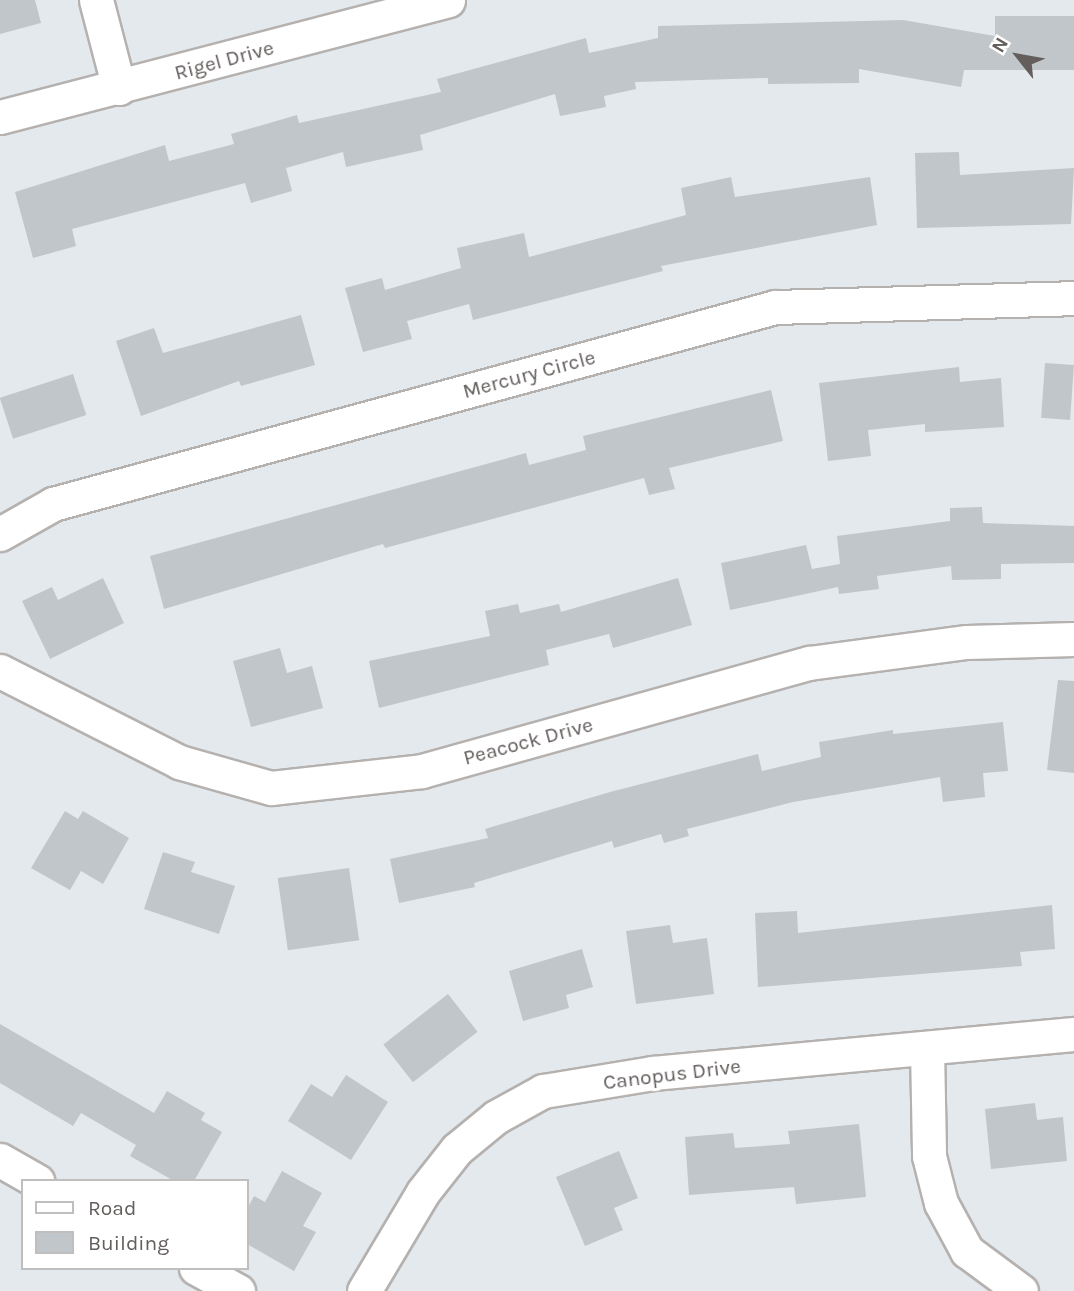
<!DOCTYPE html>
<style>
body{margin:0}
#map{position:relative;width:1074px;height:1291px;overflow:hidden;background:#e4e9ed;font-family:Karla,sans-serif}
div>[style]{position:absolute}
.building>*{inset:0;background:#c0c6c9;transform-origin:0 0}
.roads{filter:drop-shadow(2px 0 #b5b1af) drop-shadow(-2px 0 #b5b1af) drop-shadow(0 2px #b5b1af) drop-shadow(0 -2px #b5b1af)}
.minor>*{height:33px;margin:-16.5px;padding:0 16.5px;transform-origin:16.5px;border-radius:16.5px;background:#fff}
span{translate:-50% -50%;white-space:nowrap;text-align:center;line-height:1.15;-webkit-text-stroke:6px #fff;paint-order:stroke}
.street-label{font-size:21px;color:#635d5c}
.legend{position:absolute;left:21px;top:1179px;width:228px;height:91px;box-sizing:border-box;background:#fff;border:2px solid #c1bebe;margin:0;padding:9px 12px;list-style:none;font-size:21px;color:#635d5c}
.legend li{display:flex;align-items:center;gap:14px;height:35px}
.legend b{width:35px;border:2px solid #c1bebe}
.north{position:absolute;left:983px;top:21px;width:70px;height:70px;-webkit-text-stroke:5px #fff;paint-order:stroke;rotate:301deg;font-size:19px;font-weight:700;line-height:28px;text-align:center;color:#635d5c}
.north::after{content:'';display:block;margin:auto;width:24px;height:32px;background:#635d5c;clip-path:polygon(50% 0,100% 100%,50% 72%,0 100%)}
</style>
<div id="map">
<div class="building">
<div style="clip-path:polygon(0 0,35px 0,41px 23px,0 34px)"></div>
<div style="clip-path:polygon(995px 16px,1074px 16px,1074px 70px,964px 70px,961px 87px,859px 69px,859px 83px,768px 84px,768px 78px,635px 82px,636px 89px,604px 96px,606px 107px,560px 116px,555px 94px,420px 135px,423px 150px,346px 167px,343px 152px,286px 168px,292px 191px,251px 203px,245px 183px,72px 229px,76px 246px,33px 258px,15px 192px,165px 145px,169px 161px,234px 144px,231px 134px,297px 115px,299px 123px,441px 92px,437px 79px,586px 38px,589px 53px,658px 38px,658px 26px,903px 20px,995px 36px)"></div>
<div style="clip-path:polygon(959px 152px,960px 175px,1074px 168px,1071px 224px,917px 228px,915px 153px)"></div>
<div style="clip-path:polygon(731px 177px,735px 197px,870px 177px,877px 225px,661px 266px,663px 271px,473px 320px,469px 304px,407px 321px,412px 339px,363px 352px,345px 288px,382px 278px,385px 290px,461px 268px,457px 248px,524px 233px,529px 257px,686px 215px,681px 188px)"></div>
<div style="clip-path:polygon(301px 315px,315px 365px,241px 386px,239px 381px,141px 416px,116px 341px,154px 328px,163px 353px)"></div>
<div style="left:1045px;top:363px;width:29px;height:55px;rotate:4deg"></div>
<div style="clip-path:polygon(959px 367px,960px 382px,1001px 378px,1004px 427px,925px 432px,925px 424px,868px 430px,871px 456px,828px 461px,819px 383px)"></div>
<div style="left:73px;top:374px;width:43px;height:77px;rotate:72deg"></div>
<div style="clip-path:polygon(771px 390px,783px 441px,669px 468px,675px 489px,649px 495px,644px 478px,385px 548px,383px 544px,164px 609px,150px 556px,526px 453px,529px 465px,586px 450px,583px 436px)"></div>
<div style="clip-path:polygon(982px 507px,983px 523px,1074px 526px,1074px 563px,1001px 564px,1001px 579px,952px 580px,951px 566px,877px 576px,879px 589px,839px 594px,838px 587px,730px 610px,721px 563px,806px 545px,812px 569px,840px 564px,837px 536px,950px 521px,950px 508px)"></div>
<div style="clip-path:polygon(103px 578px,124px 623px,50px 659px,22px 601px,52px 587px,58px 600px)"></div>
<div style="clip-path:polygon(678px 578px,692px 625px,613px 648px,609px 634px,546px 650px,549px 665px,379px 708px,369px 661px,490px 636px,485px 611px,518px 604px,520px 613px,559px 604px,561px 612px)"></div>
<div style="clip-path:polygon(280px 648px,287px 673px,312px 666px,323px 708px,251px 727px,233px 661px)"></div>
<div style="clip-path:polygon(1058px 680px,1074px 681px,1074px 773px,1047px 770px)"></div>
<div style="clip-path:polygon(1003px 722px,1008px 771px,983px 773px,985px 797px,943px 802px,940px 777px,793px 802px,687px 829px,689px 836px,664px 843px,661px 834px,614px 848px,612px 841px,474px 883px,475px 887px,399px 903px,390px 859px,488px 838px,485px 829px,610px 792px,758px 754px,762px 771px,821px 757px,819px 742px,893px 730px,893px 734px)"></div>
<div style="clip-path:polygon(65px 811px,78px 819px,83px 811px,129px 838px,103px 884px,81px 871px,70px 890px,31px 868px)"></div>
<div style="clip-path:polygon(163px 852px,195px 862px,191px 872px,235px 886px,219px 934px,144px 909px)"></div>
<div style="left:349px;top:868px;width:73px;height:72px;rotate:82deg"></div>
<div style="clip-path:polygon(1052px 905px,1055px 949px,1020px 952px,1022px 966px,758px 987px,755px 913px,797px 911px,798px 933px)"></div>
<div style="clip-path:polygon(670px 925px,673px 943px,707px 938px,714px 994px,636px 1004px,626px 931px)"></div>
<div style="clip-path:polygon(582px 949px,593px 987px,566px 995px,569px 1008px,523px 1021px,509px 971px)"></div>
<div style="left:448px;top:994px;width:48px;height:82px;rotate:52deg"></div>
<div style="clip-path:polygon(0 1024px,154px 1113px,167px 1091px,205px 1113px,201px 1120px,222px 1132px,194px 1181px,174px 1181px,130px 1156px,136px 1145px,81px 1113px,73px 1126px,0 1083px)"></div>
<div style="clip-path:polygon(346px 1075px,388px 1102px,351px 1160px,288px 1121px,311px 1084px,332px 1097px)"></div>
<div style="clip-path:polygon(1035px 1103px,1037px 1120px,1063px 1117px,1067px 1161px,991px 1169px,985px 1109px)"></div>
<div style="clip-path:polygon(859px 1124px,866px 1197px,796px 1204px,794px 1187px,689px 1195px,685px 1137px,733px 1133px,735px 1148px,790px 1144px,788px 1131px)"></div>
<div style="clip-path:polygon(619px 1151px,638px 1198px,614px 1208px,623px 1230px,585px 1246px,556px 1177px)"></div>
<div style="clip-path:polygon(282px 1171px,322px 1193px,303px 1226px,316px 1232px,294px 1271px,247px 1244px,247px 1209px,254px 1196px,265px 1202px)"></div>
</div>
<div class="roads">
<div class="minor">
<div style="left:96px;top:0;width:91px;rotate:75.4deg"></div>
<div style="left:0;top:117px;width:463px;rotate:-14.6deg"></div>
<div style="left:0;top:534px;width:61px;rotate:-29.5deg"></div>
<div style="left:53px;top:504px;width:748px;rotate:-15.26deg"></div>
<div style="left:775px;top:307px;width:299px;rotate:-1.7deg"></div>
<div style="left:0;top:671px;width:201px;rotate:26.9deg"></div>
<div style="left:179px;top:762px;width:96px;rotate:15.8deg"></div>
<div style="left:271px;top:788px;width:152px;rotate:-6.4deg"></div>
<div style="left:422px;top:771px;width:402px;rotate:-15.6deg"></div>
<div style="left:809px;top:663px;width:159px;rotate:-7.6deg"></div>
<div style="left:967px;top:642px;width:107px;rotate:-1.6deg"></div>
<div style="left:927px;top:1048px;width:108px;rotate:88.9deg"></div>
<div style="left:929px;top:1156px;width:49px;rotate:75.7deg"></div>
<div style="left:941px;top:1203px;width:55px;rotate:61.6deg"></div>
<div style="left:967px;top:1251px;width:67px;rotate:36.5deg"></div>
<div style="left:0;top:1160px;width:43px;rotate:29.6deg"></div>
<div style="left:196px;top:1268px;width:48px;rotate:28.7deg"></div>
<div style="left:364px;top:1291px;width:115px;rotate:-59.2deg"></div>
<div style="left:423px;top:1192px;width:55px;rotate:-51.7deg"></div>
<div style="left:457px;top:1149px;width:50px;rotate:-39.4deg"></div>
<div style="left:496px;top:1117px;width:54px;rotate:-29deg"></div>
<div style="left:543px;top:1091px;width:111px;rotate:-9.3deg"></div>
<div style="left:653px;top:1073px;width:423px;rotate:-5.3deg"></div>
</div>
</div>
<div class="street-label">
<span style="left:224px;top:60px;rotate:-15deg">Rigel Drive</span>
<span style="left:529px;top:374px;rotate:-15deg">Mercury Circle</span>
<span style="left:528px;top:741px;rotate:-15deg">Peacock Drive</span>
<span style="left:672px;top:1074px;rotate:-7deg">Canopus Drive</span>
</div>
<ul class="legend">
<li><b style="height:9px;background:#fff"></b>Road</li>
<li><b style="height:19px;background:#c0c6c9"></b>Building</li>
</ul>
<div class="north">N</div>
</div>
